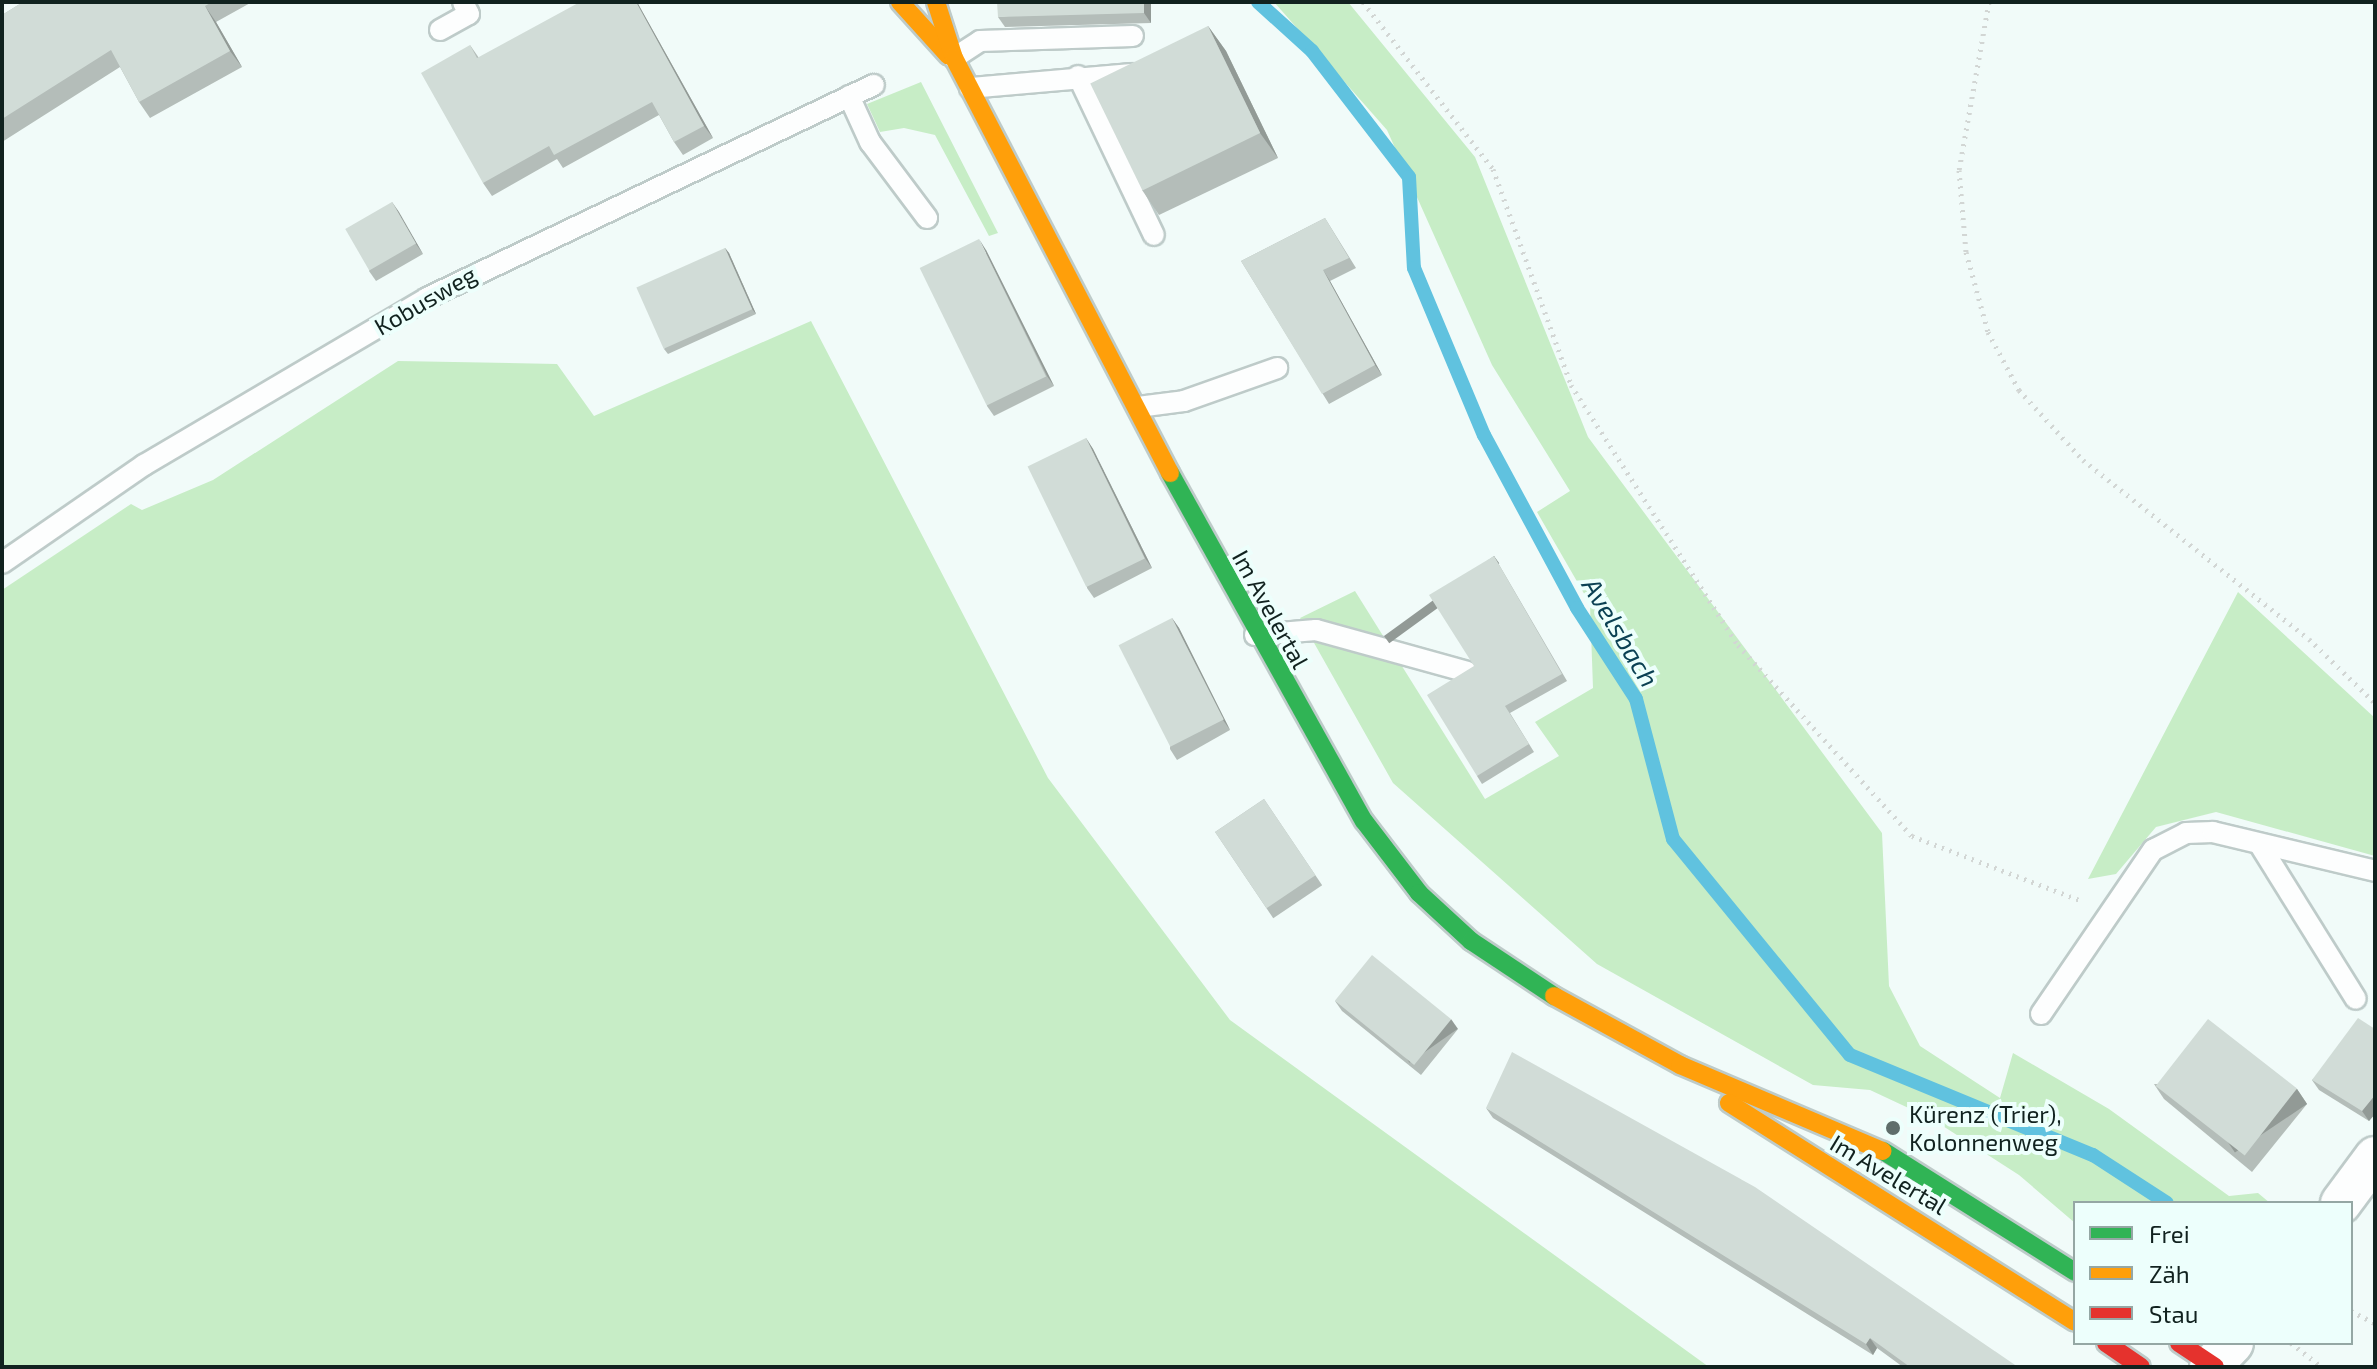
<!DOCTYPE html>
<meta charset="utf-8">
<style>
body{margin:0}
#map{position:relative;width:2377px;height:1369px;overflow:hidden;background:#f1fbf9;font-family:"Exo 2",sans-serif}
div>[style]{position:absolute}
.green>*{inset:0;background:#c7edc6}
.stream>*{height:14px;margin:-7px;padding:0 7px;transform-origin:7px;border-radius:7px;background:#60c2df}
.path>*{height:5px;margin-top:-2.5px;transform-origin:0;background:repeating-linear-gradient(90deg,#d2d6d4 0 2px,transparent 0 8px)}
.roads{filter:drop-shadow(2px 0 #becbc9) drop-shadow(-2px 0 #becbc9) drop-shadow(0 2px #becbc9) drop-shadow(0 -2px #becbc9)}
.lane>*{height:20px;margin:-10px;padding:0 10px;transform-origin:10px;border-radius:10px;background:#fdfefe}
.street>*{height:40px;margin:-20px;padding:0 20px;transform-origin:20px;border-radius:20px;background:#fdfefe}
.fast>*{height:18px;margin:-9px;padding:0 9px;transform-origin:9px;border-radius:9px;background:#30b455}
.slow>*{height:18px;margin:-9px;padding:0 9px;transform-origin:9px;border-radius:9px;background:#ff9f0a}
.jam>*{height:18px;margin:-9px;padding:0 9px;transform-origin:9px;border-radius:9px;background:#e5322d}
.wall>*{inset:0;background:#b4bdb9;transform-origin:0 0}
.shaded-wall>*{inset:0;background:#929a96;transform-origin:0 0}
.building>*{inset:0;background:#d1dcd7;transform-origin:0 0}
.dots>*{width:22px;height:22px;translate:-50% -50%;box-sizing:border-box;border:4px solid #edfffc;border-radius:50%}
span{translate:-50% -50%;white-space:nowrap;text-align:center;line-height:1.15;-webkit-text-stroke:8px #edfffc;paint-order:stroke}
.street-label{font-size:24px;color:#11221f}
.poi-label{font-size:24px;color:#11221f}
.left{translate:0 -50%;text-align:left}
.water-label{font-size:26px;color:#0b4153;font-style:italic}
.frame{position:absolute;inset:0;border:4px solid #11221f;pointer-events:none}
.legend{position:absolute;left:2073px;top:1201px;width:280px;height:144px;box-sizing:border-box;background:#edfffc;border:2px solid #95a7a4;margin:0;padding:10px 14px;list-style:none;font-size:24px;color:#11221f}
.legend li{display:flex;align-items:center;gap:16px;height:40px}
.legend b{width:40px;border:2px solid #95a7a4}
</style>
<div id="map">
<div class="green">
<div style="clip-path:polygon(1274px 2px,1348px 2px,1475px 157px,1588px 437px,1882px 833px,1889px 986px,1920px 1046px,2000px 1098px,2013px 1053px,2109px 1109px,2229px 1196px,2258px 1193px,2270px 1203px,2075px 1203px,2075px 1223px,2019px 1175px,1932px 1119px,1870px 1090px,1813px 1085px,1597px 964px,1393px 783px,1300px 618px,1355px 591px,1485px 799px,1559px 756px,1535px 722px,1593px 688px,1590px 604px,1537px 512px,1570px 491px,1492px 365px,1387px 130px)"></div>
<div style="clip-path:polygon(921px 82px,998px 233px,989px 236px,935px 135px,904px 128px,880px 132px,867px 104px)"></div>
<div style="clip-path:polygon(811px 321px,1048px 778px,1230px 1020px,1709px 1367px,2px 1367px,2px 590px,131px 504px,142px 510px,213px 480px,398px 361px,557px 364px,594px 416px)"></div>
<div style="clip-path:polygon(2238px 592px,2375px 718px,2375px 856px,2216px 812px,2156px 827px,2116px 874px,2088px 879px)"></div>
</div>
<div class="stream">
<div style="left:1258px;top:2px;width:73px;rotate:42.2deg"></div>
<div style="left:1312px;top:51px;width:159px;rotate:52.4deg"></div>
<div style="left:1409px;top:177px;width:91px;rotate:86.9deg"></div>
<div style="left:1414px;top:268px;width:181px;rotate:67.3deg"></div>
<div style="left:1484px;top:435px;width:196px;rotate:61.7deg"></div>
<div style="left:1577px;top:608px;width:108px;rotate:57deg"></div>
<div style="left:1636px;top:699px;width:145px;rotate:75.2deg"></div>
<div style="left:1673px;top:839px;width:279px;rotate:50.7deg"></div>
<div style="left:1850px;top:1055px;width:263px;rotate:22.4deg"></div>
<div style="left:2093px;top:1155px;width:88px;rotate:33deg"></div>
</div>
<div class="path">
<div style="left:1363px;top:2px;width:212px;rotate:52.1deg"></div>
<div style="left:1493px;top:169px;width:230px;rotate:70.1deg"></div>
<div style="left:1571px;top:385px;width:309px;rotate:57.3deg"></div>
<div style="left:1738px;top:645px;width:258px;rotate:47.7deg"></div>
<div style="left:1912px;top:836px;width:180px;rotate:20.9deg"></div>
<div style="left:1989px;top:2px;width:171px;rotate:100.1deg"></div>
<div style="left:1959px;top:170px;width:82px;rotate:85.1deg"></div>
<div style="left:1966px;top:252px;width:83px;rotate:74.6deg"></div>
<div style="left:1988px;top:332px;width:66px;rotate:61.9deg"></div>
<div style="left:2019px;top:390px;width:95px;rotate:47.6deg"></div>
<div style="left:2083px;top:460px;width:288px;rotate:38.4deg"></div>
<div style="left:2309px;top:639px;width:92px;rotate:44.1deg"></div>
<div style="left:2351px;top:1311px;width:27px;rotate:27deg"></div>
<div style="left:2291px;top:1343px;width:39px;rotate:38deg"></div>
</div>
<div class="roads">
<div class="lane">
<div style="left:440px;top:30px;width:33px;rotate:-29deg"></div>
<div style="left:469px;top:14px;width:13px;rotate:-117deg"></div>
<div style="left:954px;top:58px;width:31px;rotate:-33deg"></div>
<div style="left:980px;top:41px;width:153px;rotate:-1.9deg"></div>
<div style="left:1078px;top:76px;width:176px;rotate:64.5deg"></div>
<div style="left:970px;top:88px;width:161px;rotate:-5deg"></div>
<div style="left:849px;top:96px;width:51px;rotate:65.5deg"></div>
<div style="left:870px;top:142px;width:95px;rotate:53.1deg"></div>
<div style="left:1138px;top:407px;width:46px;rotate:-7.4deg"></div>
<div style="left:1184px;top:401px;width:99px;rotate:-19.5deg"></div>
<div style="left:2px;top:563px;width:173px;rotate:-34.6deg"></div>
<div style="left:144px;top:465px;width:329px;rotate:-30.5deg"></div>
<div style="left:427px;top:298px;width:495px;rotate:-25.5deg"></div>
<div style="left:1255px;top:635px;width:61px;rotate:-4.7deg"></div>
<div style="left:1316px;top:630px;width:157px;rotate:15.5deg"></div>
<div style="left:2260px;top:845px;width:181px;rotate:58.1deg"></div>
<div style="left:2041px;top:1014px;width:199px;rotate:-55.7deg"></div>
<div style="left:2153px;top:850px;width:37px;rotate:-27deg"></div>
<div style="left:2186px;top:833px;width:27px;rotate:-2deg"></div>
<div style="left:2213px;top:832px;width:167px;rotate:13.5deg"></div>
</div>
<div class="street">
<div style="left:2341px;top:1203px;width:57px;rotate:-53.5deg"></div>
<div style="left:2210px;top:1367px;width:33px;rotate:-46deg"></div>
</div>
<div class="fast">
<div style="left:1170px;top:473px;width:398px;rotate:60.9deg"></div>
<div style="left:1364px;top:821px;width:91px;rotate:52.6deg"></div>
<div style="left:1419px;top:893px;width:71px;rotate:42.7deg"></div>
<div style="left:1471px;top:941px;width:100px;rotate:33.5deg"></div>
<div style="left:1883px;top:1151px;width:227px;rotate:32.2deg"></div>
</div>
<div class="slow">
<div style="left:900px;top:2px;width:72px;rotate:47.8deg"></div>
<div style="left:936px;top:2px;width:59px;rotate:72.2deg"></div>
<div style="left:954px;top:58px;width:468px;rotate:62.5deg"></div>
<div style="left:1554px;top:996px;width:144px;rotate:28.7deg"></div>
<div style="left:1680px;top:1065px;width:220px;rotate:23deg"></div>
<div style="left:1729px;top:1103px;width:409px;rotate:32.3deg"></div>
</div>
<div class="jam">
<div style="left:2106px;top:1343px;width:42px;rotate:34.4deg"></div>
<div style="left:2179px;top:1343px;width:43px;rotate:33.7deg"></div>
</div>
</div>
<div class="wall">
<div style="clip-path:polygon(23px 2px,252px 2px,216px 22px,242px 67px,150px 118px,139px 102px,120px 67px,2px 142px,2px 15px)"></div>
<div style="clip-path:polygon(637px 2px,713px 138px,683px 155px,674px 142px,659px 115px,563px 168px,557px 159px,492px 196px,483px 183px,470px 45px,479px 58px)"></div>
<div style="clip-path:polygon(1151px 2px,1151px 23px,1005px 27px,998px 17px)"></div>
<div style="clip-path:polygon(1208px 26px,1226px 51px,1278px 158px,1159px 215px,1142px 190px)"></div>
<div style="clip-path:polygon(392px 202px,423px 254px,376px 281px,369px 271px)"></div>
<div style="clip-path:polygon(1325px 218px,1356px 268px,1330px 281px,1382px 375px,1329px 404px,1241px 261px)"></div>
<div style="clip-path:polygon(725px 248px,729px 253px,756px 314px,668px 354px,664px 349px)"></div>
<div style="clip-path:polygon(986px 250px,1054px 386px,994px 416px,987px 406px)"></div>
<div style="clip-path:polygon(1086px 438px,1093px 449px,1152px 568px,1094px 598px,1087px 588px)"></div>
<div style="clip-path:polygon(1494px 556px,1567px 681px,1510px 713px,1534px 752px,1482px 784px,1477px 776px,1474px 666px)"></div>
<div style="clip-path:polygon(1172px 618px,1179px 628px,1230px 730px,1177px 760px,1170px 749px)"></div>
<div style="left:1264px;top:799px;width:104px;height:59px;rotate:56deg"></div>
<div style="clip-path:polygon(1335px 1001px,1458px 1029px,1421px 1075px,1342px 1011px)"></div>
<div style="clip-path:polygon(2375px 1029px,2375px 1114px,2369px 1121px,2319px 1090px,2312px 1080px)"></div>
<div style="clip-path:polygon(2154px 1084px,2297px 1089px,2307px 1104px,2252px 1172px,2164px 1099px)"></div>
<div style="clip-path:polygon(1486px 1108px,2018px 1367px,1903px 1367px,1877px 1348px,1873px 1355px,1493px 1118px)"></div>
</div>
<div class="shaded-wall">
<div style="clip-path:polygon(636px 2px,637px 2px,713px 138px,704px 126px)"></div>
<div style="clip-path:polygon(1144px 2px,1151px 2px,1151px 23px,1144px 13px)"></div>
<div style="clip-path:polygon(205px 6px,216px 22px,242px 67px,230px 51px)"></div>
<div style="clip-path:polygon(1208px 26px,1226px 51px,1278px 158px,1260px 133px)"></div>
<div style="clip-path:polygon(392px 202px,399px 212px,423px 254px,416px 244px)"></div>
<div style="clip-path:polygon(979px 239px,986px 250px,1054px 386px,1047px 376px)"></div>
<div style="clip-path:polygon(725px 248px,729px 253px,756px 314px,752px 309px)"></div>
<div style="clip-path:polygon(1323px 270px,1330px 281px,1382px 375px,1375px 365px)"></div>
<div style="clip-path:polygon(1086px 438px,1093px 449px,1152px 568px,1145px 558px)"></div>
<div style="left:1494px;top:556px;width:9px;height:136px;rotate:54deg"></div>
<div style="clip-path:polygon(1172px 618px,1179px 628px,1230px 730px,1223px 720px)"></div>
<div style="left:1451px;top:1019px;width:12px;height:59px;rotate:55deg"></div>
<div style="left:2297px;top:1089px;width:18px;height:87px;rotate:56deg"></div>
<div style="clip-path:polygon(2375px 1095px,2375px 1114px,2369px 1121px,2362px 1111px)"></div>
<div style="clip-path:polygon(1870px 1338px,1877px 1348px,1873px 1355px,1866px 1344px)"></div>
</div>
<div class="building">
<div style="clip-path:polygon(23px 2px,212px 2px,205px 6px,230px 51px,139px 102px,111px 50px,2px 119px,2px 15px)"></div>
<div style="clip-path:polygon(580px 2px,636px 2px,704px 126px,674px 142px,652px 102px,554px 155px,549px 146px,483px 183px,421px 73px,470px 45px,477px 58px)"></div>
<div style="clip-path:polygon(997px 2px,1144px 2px,1144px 13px,998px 17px)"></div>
<div style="left:1208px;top:26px;width:119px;height:131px;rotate:64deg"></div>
<div style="left:392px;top:202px;width:48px;height:54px;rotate:60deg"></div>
<div style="clip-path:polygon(1325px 218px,1349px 258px,1323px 270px,1375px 365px,1322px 394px,1241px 261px)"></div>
<div style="left:979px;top:239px;width:153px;height:66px;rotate:64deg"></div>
<div style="left:725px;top:248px;width:67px;height:97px;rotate:66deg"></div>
<div style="left:1086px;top:438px;width:134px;height:65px;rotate:64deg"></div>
<div style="clip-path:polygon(1494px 556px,1562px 674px,1505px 706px,1529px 744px,1477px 776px,1427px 695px,1474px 666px,1429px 595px)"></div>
<div style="left:1172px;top:618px;width:114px;height:60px;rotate:63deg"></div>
<div style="left:1264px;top:799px;width:92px;height:59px;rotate:56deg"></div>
<div style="left:1372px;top:955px;width:102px;height:59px;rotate:39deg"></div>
<div style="clip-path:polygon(2358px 1018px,2375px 1029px,2375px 1095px,2362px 1111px,2312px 1080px)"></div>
<div style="left:2208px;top:1019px;width:113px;height:85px;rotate:38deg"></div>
<div style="clip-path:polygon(1512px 1052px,1755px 1187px,2018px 1367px,1910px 1367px,1870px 1338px,1866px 1344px,1486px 1108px)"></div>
</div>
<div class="dots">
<div style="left:1893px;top:1128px;background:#5f6e6b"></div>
</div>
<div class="street-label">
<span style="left:425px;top:300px;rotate:-30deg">Kobusweg</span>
<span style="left:1271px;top:609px;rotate:61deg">Im Avelertal</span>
<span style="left:1889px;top:1174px;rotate:31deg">Im Avelertal</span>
</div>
<div class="poi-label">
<span class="left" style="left:1909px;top:1128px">Kürenz (Trier),<br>Kolonnenweg</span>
</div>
<div class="water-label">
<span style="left:1621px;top:632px;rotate:59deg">Avelsbach</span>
</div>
<div class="frame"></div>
<ul class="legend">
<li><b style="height:10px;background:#30b455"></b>Frei</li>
<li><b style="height:10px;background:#ff9f0a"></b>Zäh</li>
<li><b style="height:10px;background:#e5322d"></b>Stau</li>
</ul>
</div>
